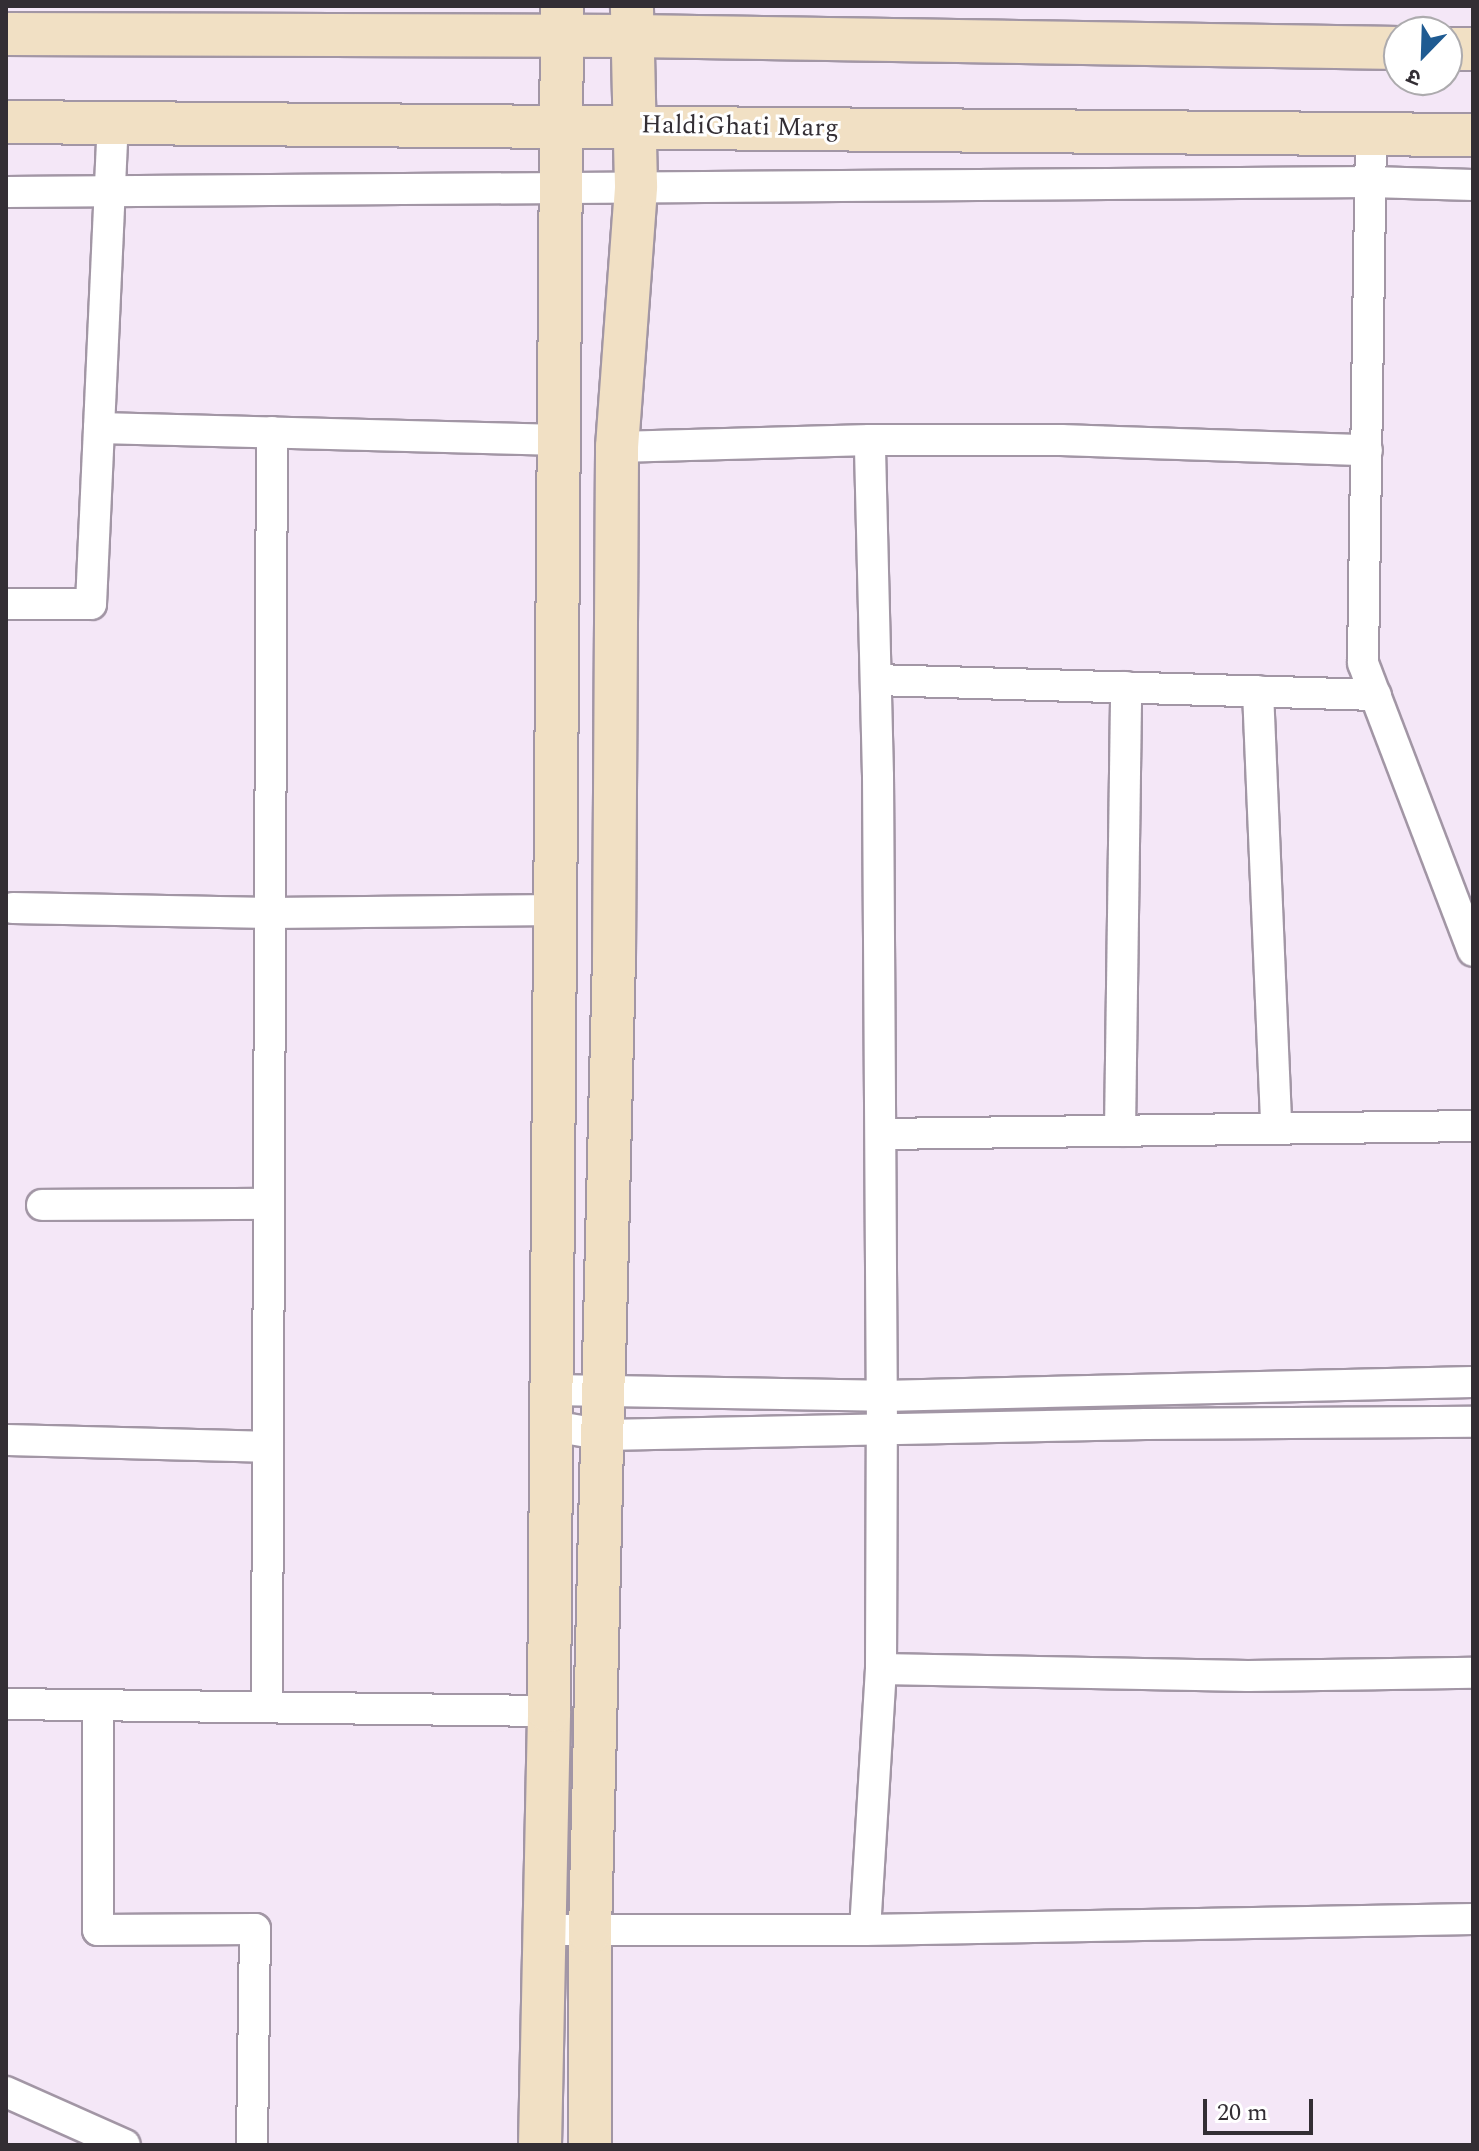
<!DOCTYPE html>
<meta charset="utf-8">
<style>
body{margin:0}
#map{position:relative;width:1479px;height:2151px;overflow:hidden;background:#f4e7f7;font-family:Spectral,"Noto Sans Devanagari",serif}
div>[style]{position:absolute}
.roads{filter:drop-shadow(2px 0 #a296a5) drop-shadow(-2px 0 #a296a5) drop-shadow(0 2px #a296a5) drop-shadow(0 -2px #a296a5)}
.street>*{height:30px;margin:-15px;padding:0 15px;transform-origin:15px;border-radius:15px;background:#fff}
.secondary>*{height:42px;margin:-21px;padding:0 21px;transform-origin:21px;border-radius:21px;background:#f1e0c4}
span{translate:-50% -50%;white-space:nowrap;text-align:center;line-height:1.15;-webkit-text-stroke:6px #fff;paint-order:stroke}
.street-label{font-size:26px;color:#332e34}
.frame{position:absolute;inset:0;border:8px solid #332e34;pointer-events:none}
.north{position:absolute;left:1383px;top:16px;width:80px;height:80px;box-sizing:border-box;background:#fff;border:2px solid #adabae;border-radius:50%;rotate:203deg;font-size:22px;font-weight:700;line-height:32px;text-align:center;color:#332e34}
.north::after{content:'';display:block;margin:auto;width:28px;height:36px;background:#1f5b92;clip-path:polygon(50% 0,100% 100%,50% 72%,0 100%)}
.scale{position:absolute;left:1203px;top:2099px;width:110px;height:36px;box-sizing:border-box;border:4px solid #332e34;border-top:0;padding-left:10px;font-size:24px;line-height:28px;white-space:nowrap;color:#332e34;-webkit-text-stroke:6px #fff;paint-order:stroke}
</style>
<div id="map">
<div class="roads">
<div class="street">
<div style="left:1371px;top:134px;width:529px;rotate:90.87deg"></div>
<div style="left:1363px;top:663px;width:308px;rotate:69.1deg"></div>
<div style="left:6px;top:192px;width:1365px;rotate:-0.42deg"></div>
<div style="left:1371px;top:182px;width:102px;rotate:1.7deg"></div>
<div style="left:99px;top:428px;width:462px;rotate:1.5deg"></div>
<div style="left:617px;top:447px;width:253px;rotate:-1.6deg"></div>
<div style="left:870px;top:440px;width:191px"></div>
<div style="left:1061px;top:440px;width:306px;rotate:1.9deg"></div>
<div style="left:6px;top:604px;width:85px"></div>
<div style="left:91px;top:604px;width:482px;rotate:-87.4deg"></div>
<div style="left:876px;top:680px;width:500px;rotate:1.72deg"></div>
<div style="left:1258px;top:691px;width:438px;rotate:87.6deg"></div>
<div style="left:13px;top:908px;width:257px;rotate:1.1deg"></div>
<div style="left:270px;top:913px;width:287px;rotate:-0.6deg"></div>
<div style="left:1120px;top:1131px;width:444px;rotate:-89.2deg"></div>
<div style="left:881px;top:1134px;width:592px;rotate:-0.77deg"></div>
<div style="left:42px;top:1205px;width:227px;rotate:-0.3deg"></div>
<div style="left:552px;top:1390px;width:330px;rotate:1deg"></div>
<div style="left:882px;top:1396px;width:591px;rotate:-1.36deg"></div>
<div style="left:552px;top:1426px;width:54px;rotate:9.6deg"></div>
<div style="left:605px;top:1435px;width:541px;rotate:-1.16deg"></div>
<div style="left:1146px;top:1424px;width:327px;rotate:-0.4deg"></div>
<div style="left:6px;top:1440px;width:262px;rotate:1.5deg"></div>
<div style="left:881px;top:1669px;width:367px;rotate:1.1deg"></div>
<div style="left:1248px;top:1676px;width:225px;rotate:-0.8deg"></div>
<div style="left:6px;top:1704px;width:543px;rotate:0.74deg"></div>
<div style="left:98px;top:1705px;width:225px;rotate:90deg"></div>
<div style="left:98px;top:1930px;width:157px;rotate:-0.4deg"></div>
<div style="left:255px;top:1929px;width:216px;rotate:90.8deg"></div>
<div style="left:267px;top:1707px;width:1275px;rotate:-89.78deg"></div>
<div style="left:545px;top:1930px;width:320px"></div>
<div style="left:865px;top:1930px;width:608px;rotate:-1.04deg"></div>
<div style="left:865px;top:1930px;width:261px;rotate:-86.5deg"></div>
<div style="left:881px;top:1669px;width:239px;rotate:-89.8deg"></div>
<div style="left:882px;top:1430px;width:654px;rotate:-90.35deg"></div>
<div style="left:878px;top:776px;width:336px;rotate:-91.4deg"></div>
<div style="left:6px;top:2092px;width:130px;rotate:24deg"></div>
</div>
<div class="secondary">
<div style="left:6px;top:34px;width:627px;rotate:0.18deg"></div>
<div style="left:633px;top:36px;width:766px;rotate:0.9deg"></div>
<div style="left:1447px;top:49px;width:26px"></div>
<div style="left:6px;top:122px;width:1467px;rotate:0.51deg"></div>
<div style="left:540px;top:2145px;width:434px;rotate:-88.8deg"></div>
<div style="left:549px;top:1711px;width:1705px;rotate:-89.56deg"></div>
<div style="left:590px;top:2145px;width:213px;rotate:-90deg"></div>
<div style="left:590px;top:1932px;width:972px;rotate:-88.59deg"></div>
<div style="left:614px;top:960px;width:513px;rotate:-89.66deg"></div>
<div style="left:617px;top:447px;width:262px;rotate:-85.8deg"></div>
<div style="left:636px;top:186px;width:180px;rotate:-91.3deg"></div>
</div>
</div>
<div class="street-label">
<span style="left:740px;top:127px;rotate:1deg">HaldiGhati Marg</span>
</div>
<div class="frame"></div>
<div class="north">उ</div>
<div class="scale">20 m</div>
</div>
